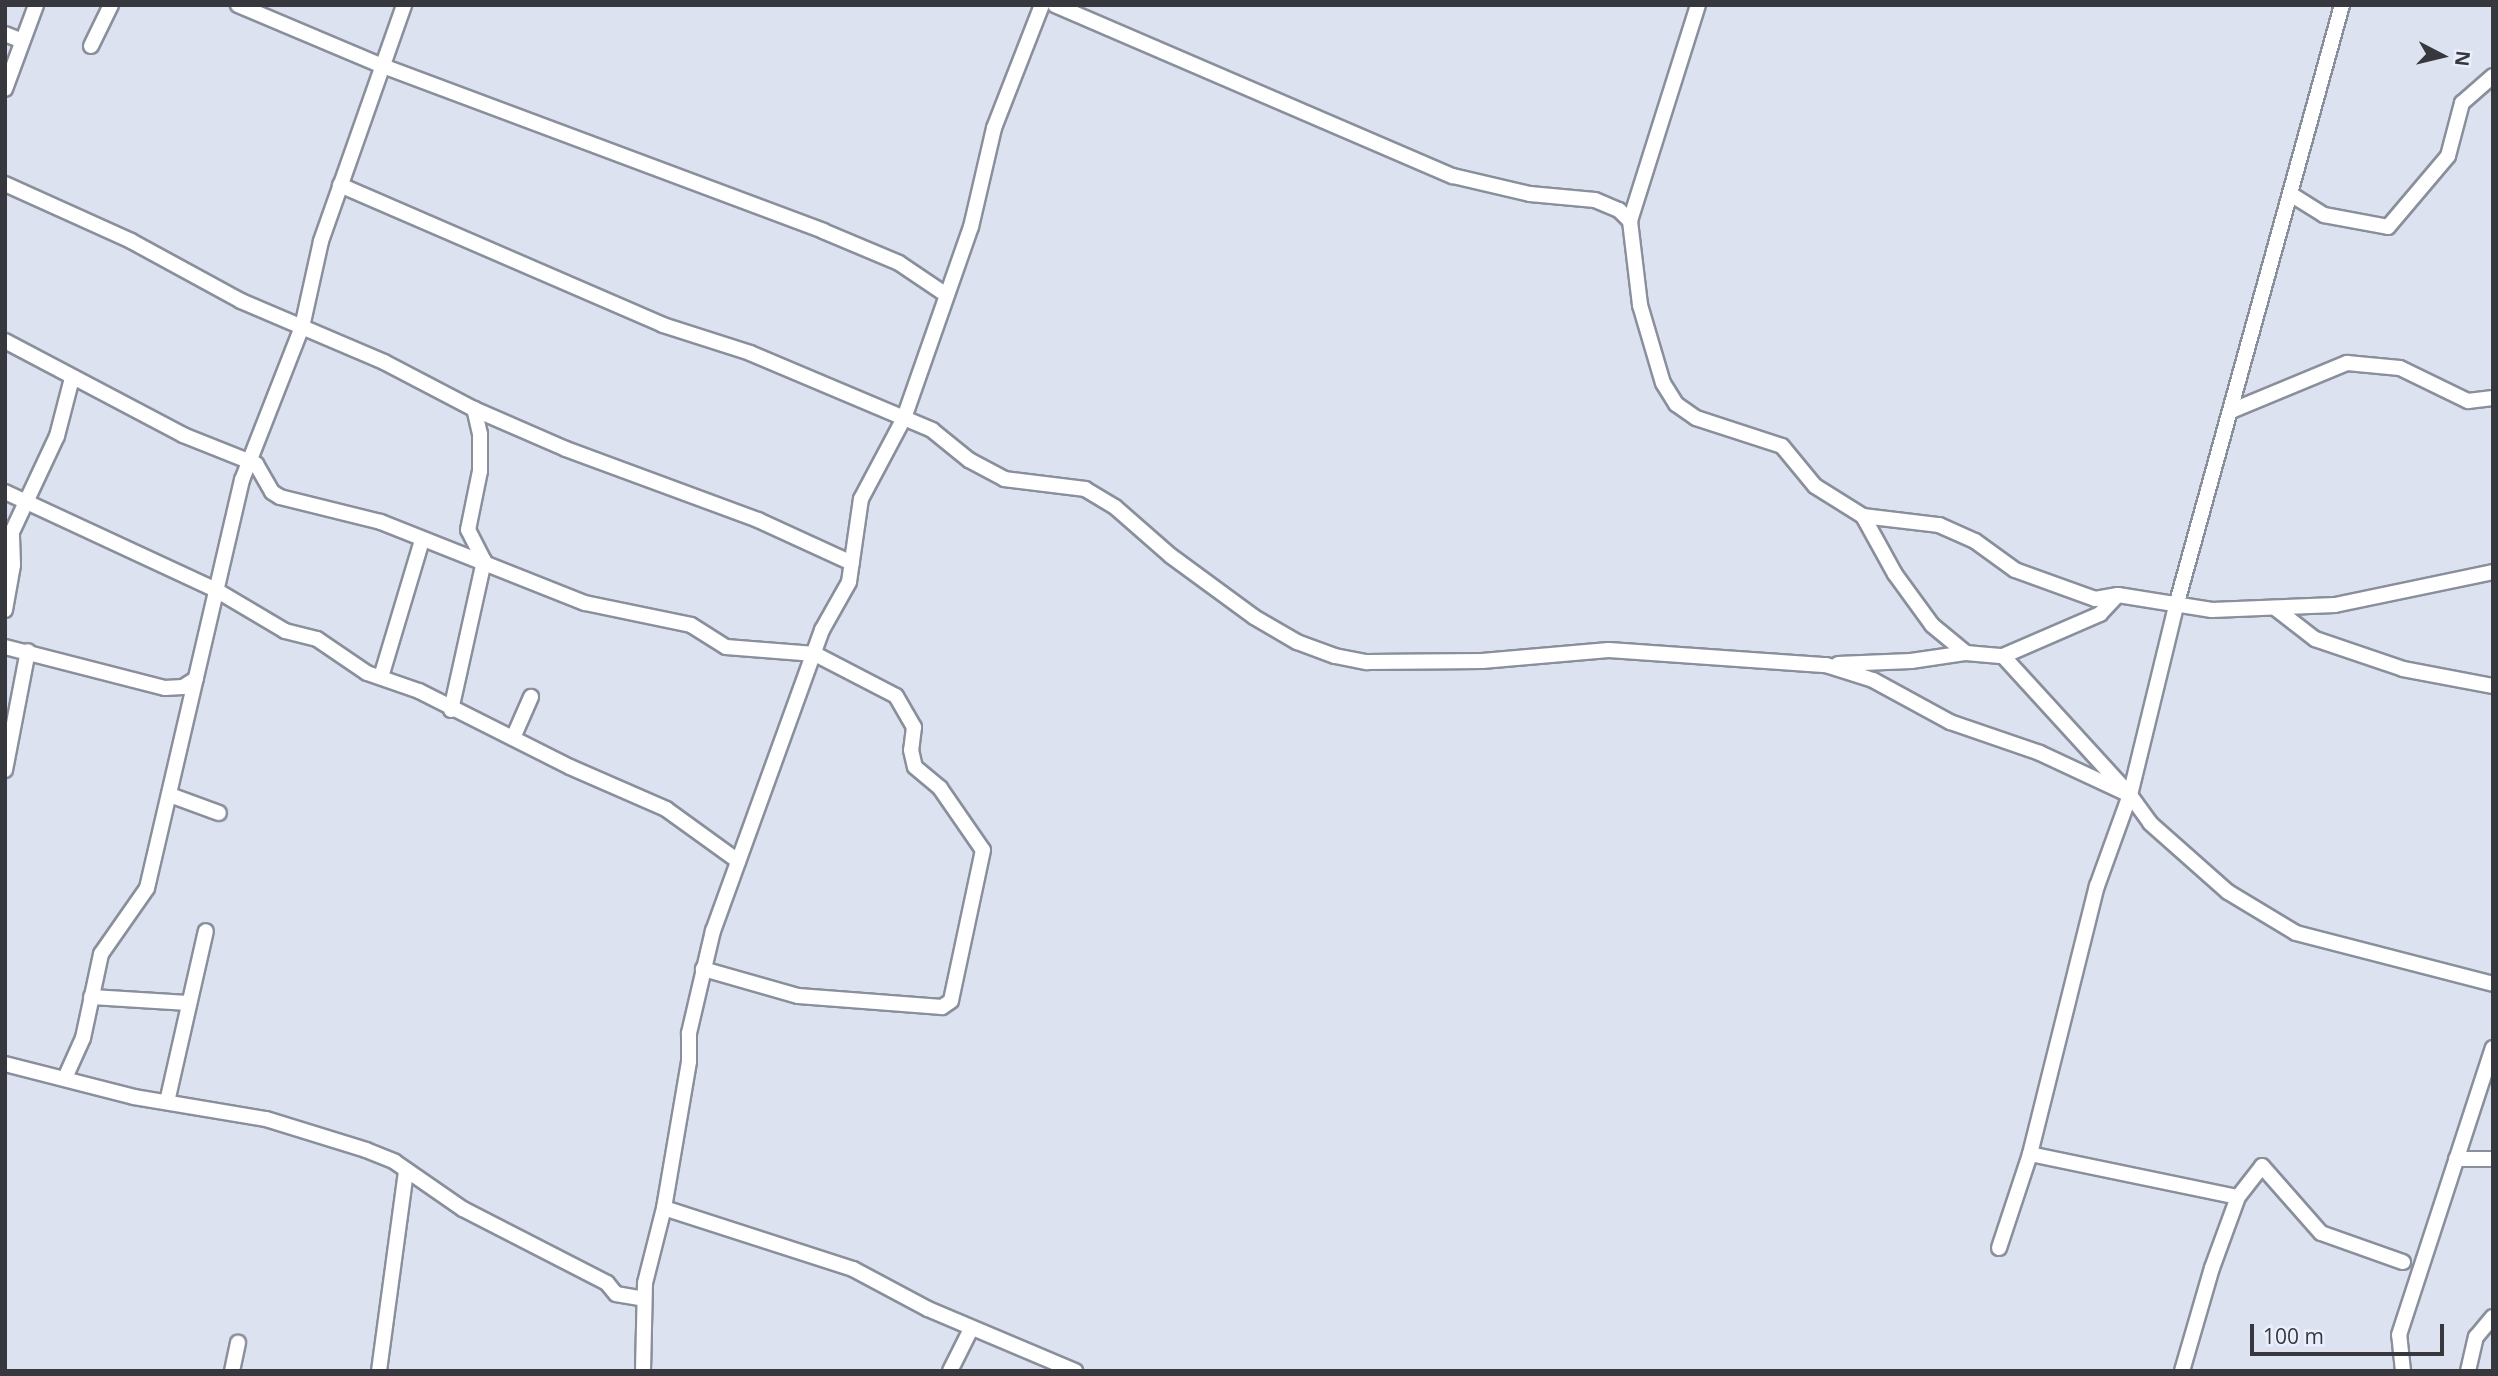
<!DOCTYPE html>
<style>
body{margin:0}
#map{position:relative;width:2498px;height:1376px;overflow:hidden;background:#dde2f0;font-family:"Open Sans",sans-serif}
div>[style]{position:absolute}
.roads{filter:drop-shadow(2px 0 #8a8f9c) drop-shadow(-2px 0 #8a8f9c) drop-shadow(0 2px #8a8f9c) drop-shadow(0 -2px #8a8f9c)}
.minor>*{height:14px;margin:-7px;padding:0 7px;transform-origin:7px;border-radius:7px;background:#fff}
span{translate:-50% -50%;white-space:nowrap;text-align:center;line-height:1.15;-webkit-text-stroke:5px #eaeffe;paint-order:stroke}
.frame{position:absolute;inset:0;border:7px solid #36383e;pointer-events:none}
.north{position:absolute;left:2407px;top:21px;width:70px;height:70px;-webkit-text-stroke:5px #eaeffe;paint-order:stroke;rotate:97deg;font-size:19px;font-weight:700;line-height:28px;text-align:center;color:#36383e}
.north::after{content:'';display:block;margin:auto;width:24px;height:32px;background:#36383e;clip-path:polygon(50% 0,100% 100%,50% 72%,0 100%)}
.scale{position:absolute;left:2250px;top:1324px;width:194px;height:32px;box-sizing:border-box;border:4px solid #36383e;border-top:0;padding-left:9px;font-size:21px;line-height:24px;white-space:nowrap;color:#36383e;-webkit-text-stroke:5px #eaeffe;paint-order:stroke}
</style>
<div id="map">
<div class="roads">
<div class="minor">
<div style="left:238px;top:5px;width:154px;rotate:22.9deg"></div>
<div style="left:380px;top:65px;width:473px;rotate:20.5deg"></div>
<div style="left:823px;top:231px;width:82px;rotate:22.8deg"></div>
<div style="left:899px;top:263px;width:55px;rotate:34deg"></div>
<div style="left:1055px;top:5px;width:433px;rotate:23.3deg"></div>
<div style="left:1453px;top:176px;width:79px;rotate:13.2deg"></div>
<div style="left:1530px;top:194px;width:65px;rotate:5.3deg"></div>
<div style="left:1595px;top:200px;width:26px;rotate:23deg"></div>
<div style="left:1619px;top:210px;width:16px;rotate:45deg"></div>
<div style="left:1698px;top:5px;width:226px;rotate:107.5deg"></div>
<div style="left:1630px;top:221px;width:85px;rotate:83.2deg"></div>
<div style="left:1640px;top:305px;width:81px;rotate:73.6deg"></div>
<div style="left:1663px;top:383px;width:25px;rotate:58deg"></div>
<div style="left:1676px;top:404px;width:24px;rotate:35deg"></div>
<div style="left:1696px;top:418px;width:90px;rotate:18deg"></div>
<div style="left:1782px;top:446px;width:52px;rotate:50.5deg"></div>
<div style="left:1815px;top:486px;width:57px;rotate:32deg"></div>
<div style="left:1863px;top:516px;width:66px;rotate:61.1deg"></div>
<div style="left:1895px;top:574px;width:63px;rotate:54deg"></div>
<div style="left:1932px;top:625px;width:44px;rotate:39.5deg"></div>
<div style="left:1966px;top:653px;width:37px;rotate:5deg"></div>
<div style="left:2003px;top:656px;width:188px;rotate:47.6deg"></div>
<div style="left:2130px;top:795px;width:34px;rotate:54deg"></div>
<div style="left:2150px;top:823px;width:104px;rotate:41.5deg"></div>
<div style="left:2228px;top:892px;width:79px;rotate:31.1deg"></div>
<div style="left:2296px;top:933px;width:203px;rotate:14.5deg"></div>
<div style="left:5px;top:34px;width:18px;rotate:22deg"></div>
<div style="left:91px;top:46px;width:46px;rotate:-64deg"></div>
<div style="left:5px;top:89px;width:90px;rotate:-69.7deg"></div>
<div style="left:5px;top:184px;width:138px;rotate:24.3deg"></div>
<div style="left:131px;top:241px;width:125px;rotate:28.6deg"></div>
<div style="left:241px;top:301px;width:155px;rotate:23.1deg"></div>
<div style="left:384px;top:362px;width:102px;rotate:27.6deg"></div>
<div style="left:474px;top:409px;width:100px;rotate:23.5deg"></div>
<div style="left:566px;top:449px;width:205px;rotate:20.3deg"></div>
<div style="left:758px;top:520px;width:103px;rotate:24.6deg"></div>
<div style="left:340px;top:185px;width:352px;rotate:23.4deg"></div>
<div style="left:663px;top:325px;width:91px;rotate:17.8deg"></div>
<div style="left:750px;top:353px;width:198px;rotate:22.9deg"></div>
<div style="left:932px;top:430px;width:48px;rotate:39deg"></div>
<div style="left:969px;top:460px;width:40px;rotate:28deg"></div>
<div style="left:1004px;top:479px;width:82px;rotate:7deg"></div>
<div style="left:1085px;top:489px;width:35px;rotate:31deg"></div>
<div style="left:1115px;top:507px;width:74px;rotate:41.2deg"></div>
<div style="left:1171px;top:556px;width:103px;rotate:36.3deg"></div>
<div style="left:1254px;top:617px;width:50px;rotate:30.2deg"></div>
<div style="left:1297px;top:642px;width:40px;rotate:20.2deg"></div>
<div style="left:1335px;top:656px;width:33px;rotate:11deg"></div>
<div style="left:1367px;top:662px;width:115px;rotate:-0.5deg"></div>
<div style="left:1482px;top:661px;width:127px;rotate:-5deg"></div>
<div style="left:1609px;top:650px;width:218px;rotate:4deg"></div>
<div style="left:1826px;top:665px;width:49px;rotate:17.7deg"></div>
<div style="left:1873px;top:680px;width:88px;rotate:28.6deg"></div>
<div style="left:1950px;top:722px;width:95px;rotate:19deg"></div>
<div style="left:2040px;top:753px;width:99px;rotate:25deg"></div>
<div style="left:2292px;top:195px;width:38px;rotate:32deg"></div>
<div style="left:2324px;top:215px;width:65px;rotate:10.6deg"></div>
<div style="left:2388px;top:227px;width:93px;rotate:-49.8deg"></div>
<div style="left:2448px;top:156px;width:55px;rotate:-75.2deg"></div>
<div style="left:2462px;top:103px;width:41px;rotate:-41.1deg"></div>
<div style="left:5px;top:341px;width:201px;rotate:27.8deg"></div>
<div style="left:183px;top:435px;width:79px;rotate:21.7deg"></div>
<div style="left:256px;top:464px;width:32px;rotate:60deg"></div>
<div style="left:272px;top:492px;width:9px;rotate:32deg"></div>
<div style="left:280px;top:497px;width:104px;rotate:13.9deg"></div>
<div style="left:381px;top:522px;width:219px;rotate:21.7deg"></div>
<div style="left:585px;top:603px;width:108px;rotate:11.7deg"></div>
<div style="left:691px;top:625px;width:41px;rotate:32.2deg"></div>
<div style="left:726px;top:647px;width:89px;rotate:4.5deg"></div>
<div style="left:815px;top:654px;width:91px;rotate:27.4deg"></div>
<div style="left:896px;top:696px;width:36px;rotate:60deg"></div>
<div style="left:914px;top:727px;width:23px;rotate:97deg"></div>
<div style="left:911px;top:750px;width:17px;rotate:77deg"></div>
<div style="left:915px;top:767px;width:33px;rotate:40deg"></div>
<div style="left:940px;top:788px;width:75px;rotate:55.3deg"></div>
<div style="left:983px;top:850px;width:154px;rotate:102deg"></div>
<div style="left:951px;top:1001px;width:11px;rotate:146deg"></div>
<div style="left:942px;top:1007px;width:144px;rotate:-175.6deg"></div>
<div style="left:798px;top:996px;width:99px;rotate:-164.1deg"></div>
<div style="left:2231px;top:411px;width:126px;rotate:-22.5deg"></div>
<div style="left:2347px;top:363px;width:53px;rotate:5.4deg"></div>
<div style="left:2400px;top:368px;width:76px;rotate:25.9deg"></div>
<div style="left:2468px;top:401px;width:25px;rotate:-7deg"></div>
<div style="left:5px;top:492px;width:233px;rotate:24.9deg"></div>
<div style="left:216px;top:590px;width:80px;rotate:30.7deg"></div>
<div style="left:285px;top:631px;width:33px;rotate:14deg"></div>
<div style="left:317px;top:639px;width:60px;rotate:34.2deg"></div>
<div style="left:367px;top:673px;width:55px;rotate:19.1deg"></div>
<div style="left:419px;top:691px;width:169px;rotate:26.7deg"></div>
<div style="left:570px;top:767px;width:105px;rotate:23.6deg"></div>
<div style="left:666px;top:809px;width:89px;rotate:35.8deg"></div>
<div style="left:1863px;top:516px;width:77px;rotate:6.8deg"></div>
<div style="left:1939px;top:525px;width:39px;rotate:24deg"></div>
<div style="left:1975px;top:541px;width:49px;rotate:35.9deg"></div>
<div style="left:2015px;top:570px;width:85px;rotate:19.9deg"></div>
<div style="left:2095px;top:599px;width:23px;rotate:-10deg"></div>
<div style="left:2118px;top:595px;width:95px;rotate:9.1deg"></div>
<div style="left:2212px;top:610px;width:123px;rotate:-2.3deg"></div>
<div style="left:2335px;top:605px;width:161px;rotate:-11.8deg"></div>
<div style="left:2275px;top:608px;width:51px;rotate:37.8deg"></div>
<div style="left:2315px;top:639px;width:93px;rotate:18.8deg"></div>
<div style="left:2403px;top:669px;width:92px;rotate:10.7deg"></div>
<div style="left:5px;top:610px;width:46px;rotate:-79.9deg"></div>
<div style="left:13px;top:565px;width:33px;rotate:-92deg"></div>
<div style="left:12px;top:532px;width:106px;rotate:-64.9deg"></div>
<div style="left:57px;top:436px;width:60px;rotate:-75.5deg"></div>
<div style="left:5px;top:647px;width:165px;rotate:14.4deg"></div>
<div style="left:165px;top:688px;width:18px;rotate:-3deg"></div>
<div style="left:183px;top:687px;width:15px;rotate:-32deg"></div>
<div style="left:2003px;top:656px;width:106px;rotate:-23.4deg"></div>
<div style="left:2100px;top:614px;width:26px;rotate:-47deg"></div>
<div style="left:1838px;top:664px;width:73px;rotate:-2.4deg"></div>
<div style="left:1911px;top:661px;width:56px;rotate:-8.3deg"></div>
<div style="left:381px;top:677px;width:143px;rotate:-73.3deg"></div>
<div style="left:451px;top:710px;width:153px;rotate:-77.5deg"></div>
<div style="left:484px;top:561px;width:35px;rotate:-117deg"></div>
<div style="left:468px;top:530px;width:60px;rotate:-78.5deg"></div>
<div style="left:480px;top:471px;width:37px;rotate:-90deg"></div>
<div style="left:480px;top:434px;width:26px;rotate:-103deg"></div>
<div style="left:513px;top:738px;width:45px;rotate:-66.3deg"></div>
<div style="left:5px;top:770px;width:121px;rotate:-79.1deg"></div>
<div style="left:170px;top:795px;width:52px;rotate:20.2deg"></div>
<div style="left:91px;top:997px;width:98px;rotate:3.5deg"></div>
<div style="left:5px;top:1064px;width:133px;rotate:14.3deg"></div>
<div style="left:134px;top:1097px;width:134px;rotate:9.5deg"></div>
<div style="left:266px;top:1119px;width:105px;rotate:17.2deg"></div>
<div style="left:366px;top:1150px;width:31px;rotate:22deg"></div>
<div style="left:395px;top:1162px;width:83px;rotate:34.7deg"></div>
<div style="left:463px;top:1209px;width:162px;rotate:27.2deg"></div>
<div style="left:607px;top:1283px;width:14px;rotate:51deg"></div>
<div style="left:616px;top:1294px;width:27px;rotate:10deg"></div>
<div style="left:65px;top:1078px;width:44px;rotate:-65.8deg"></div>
<div style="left:83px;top:1038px;width:86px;rotate:-77.9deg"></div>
<div style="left:101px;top:954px;width:80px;rotate:-55.1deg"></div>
<div style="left:147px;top:888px;width:419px;rotate:-76.9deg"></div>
<div style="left:242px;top:480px;width:164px;rotate:-68.6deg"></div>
<div style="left:302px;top:327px;width:88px;rotate:-77.5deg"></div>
<div style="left:321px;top:241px;width:250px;rotate:-70.6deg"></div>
<div style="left:167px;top:1102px;width:175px;rotate:-77.2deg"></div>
<div style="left:2030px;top:1154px;width:212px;rotate:11.7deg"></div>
<div style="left:2238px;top:1197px;width:39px;rotate:-52deg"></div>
<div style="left:2262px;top:1166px;width:89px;rotate:48.6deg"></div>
<div style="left:2321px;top:1233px;width:87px;rotate:19.5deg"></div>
<div style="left:2456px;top:1159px;width:37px"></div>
<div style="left:664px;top:1208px;width:199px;rotate:17.9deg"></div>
<div style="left:853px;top:1269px;width:85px;rotate:28.1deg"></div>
<div style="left:928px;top:1309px;width:160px;rotate:22.9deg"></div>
<div style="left:1999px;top:1248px;width:99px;rotate:-71.7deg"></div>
<div style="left:2030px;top:1154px;width:276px;rotate:-76deg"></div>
<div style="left:2097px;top:886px;width:97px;rotate:-70.1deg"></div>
<div style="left:2130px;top:795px;width:195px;rotate:-76.3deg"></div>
<div style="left:2176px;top:606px;width:624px;rotate:-74.56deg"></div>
<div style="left:232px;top:1371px;width:29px;rotate:-78deg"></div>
<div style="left:379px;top:1371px;width:202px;rotate:-82.3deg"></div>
<div style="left:643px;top:1371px;width:88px;rotate:-88.7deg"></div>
<div style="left:645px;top:1283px;width:77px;rotate:-75.8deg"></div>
<div style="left:664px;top:1208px;width:149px;rotate:-80.3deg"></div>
<div style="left:689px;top:1061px;width:28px;rotate:-90deg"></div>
<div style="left:689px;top:1033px;width:105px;rotate:-76.8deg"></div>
<div style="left:713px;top:931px;width:320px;rotate:-70.1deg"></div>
<div style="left:822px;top:630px;width:55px;rotate:-60.6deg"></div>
<div style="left:849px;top:582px;width:84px;rotate:-81.8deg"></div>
<div style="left:861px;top:499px;width:92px;rotate:-62deg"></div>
<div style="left:904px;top:418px;width:202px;rotate:-70.7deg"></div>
<div style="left:971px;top:227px;width:102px;rotate:-76.9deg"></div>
<div style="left:994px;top:128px;width:132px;rotate:-68.7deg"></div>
<div style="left:950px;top:1371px;width:47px;rotate:-63.4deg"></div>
<div style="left:2182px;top:1371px;width:107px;rotate:-73.8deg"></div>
<div style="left:2212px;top:1268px;width:76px;rotate:-69.9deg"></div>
<div style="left:2403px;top:1371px;width:36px;rotate:-96deg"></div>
<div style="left:2399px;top:1335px;width:302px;rotate:-71.9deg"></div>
<div style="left:2468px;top:1371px;width:35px;rotate:-77deg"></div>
<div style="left:2476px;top:1337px;width:26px;rotate:-50deg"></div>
</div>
</div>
<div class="frame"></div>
<div class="north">N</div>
<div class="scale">100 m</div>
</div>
